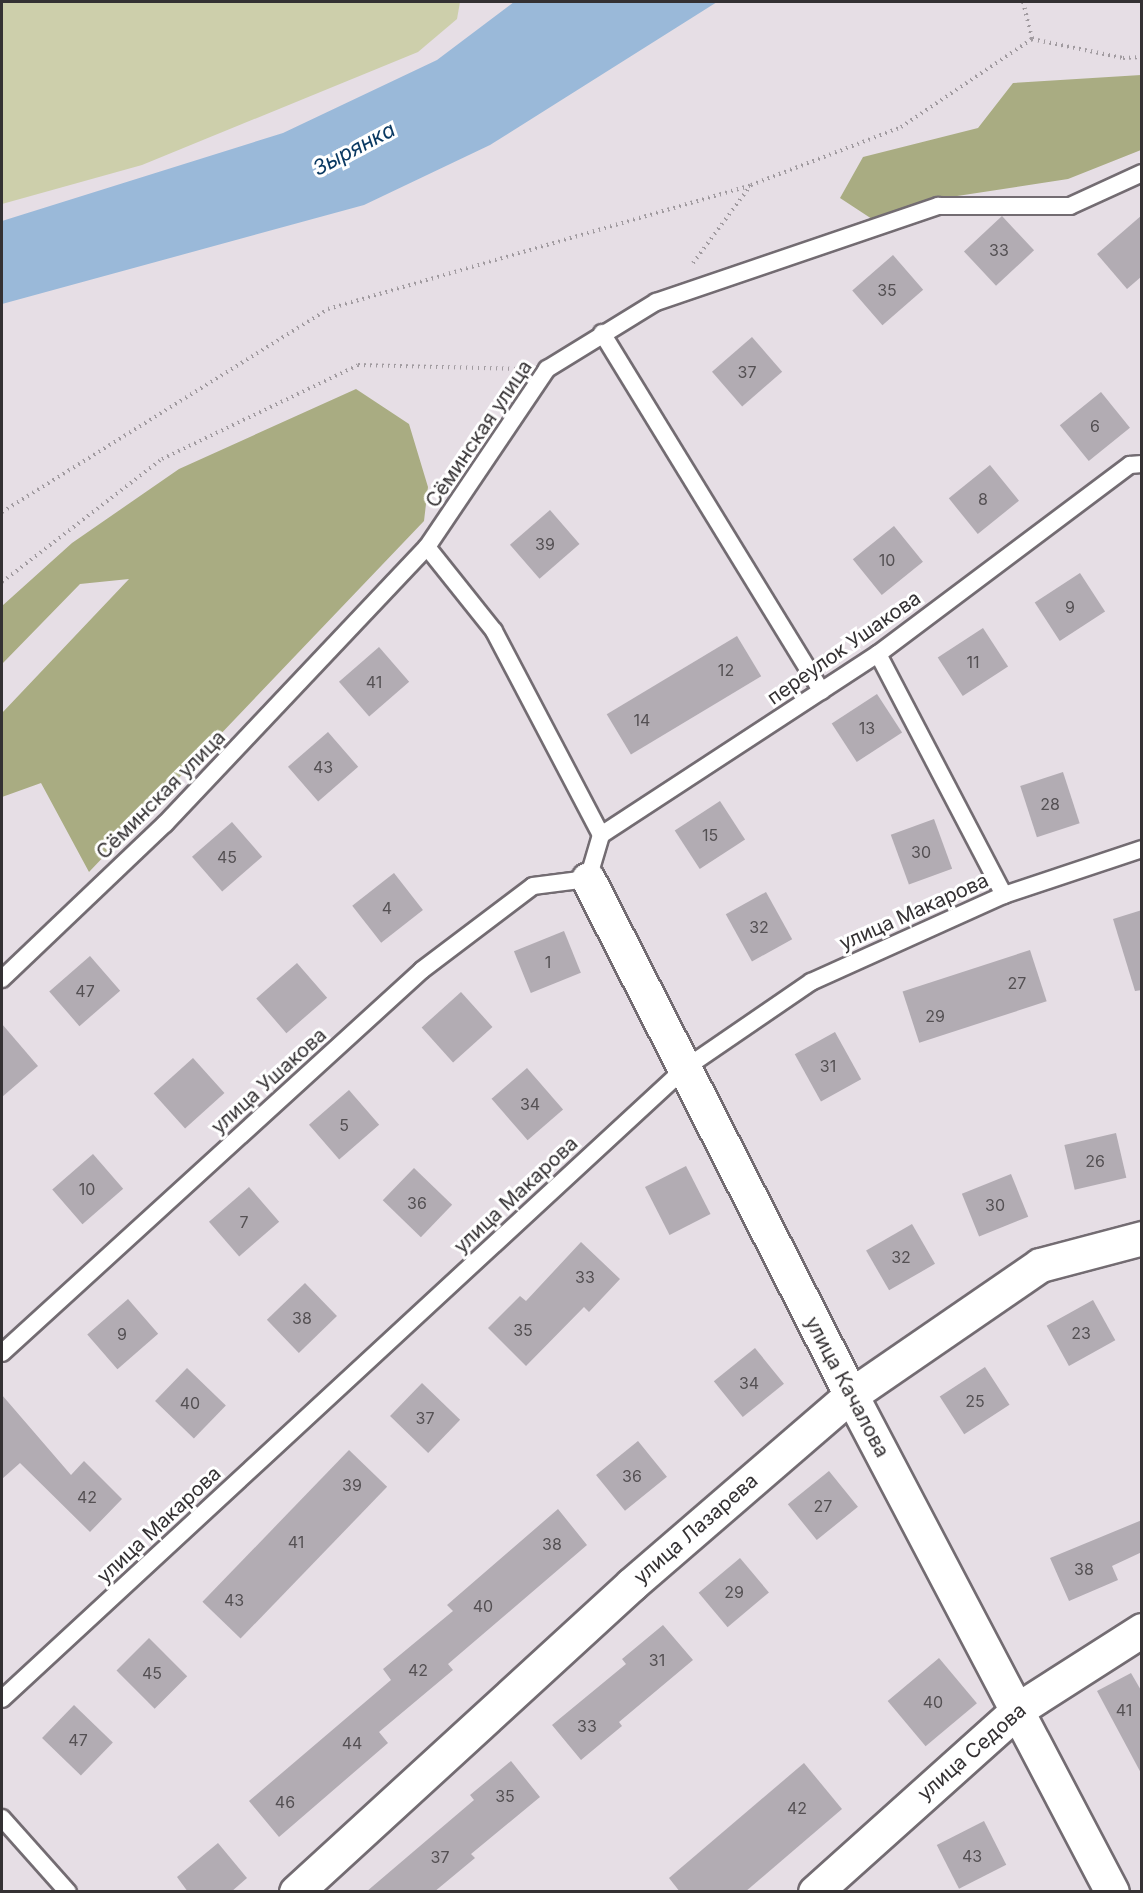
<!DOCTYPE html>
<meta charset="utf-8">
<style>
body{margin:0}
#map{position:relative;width:1143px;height:1893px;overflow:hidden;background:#e6dee5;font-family:Inter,sans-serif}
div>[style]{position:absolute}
.green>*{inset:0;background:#cdcfab}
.forest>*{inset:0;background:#a9ac82}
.water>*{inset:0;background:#9ab9d9}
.building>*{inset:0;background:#b2acb3;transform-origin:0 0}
.path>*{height:4px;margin-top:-2px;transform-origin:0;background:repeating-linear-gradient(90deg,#a19ba0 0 1.5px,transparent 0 6px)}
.roads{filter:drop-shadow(2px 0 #736c72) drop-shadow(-2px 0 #736c72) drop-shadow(0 2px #736c72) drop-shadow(0 -2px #736c72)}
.service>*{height:16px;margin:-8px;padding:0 8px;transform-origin:8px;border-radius:8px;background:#fff}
.minor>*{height:33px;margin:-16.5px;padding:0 16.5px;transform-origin:16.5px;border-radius:16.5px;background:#fff}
span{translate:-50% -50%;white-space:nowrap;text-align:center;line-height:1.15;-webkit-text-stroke:6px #fff;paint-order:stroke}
.number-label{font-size:16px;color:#545053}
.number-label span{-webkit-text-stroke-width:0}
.street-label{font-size:20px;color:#343133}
.water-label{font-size:21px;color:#0a3962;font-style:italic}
.frame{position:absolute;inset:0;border:3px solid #343133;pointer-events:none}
</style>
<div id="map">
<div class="green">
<div style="clip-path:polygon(2px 2px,460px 2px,457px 19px,418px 52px,142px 165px,2px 204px)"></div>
</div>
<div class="forest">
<div style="clip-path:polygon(1141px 75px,1141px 150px,1068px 179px,944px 198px,872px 219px,840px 198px,863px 157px,978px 128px,1013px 83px)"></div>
<div style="clip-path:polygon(356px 389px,409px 424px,428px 487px,424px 521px,89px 872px,41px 783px,2px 797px,2px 713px,129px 579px,80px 584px,2px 664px,2px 606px,72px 543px,179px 469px)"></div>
</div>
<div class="water">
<div style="clip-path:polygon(514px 2px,717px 2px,490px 145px,364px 205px,2px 304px,2px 221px,283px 133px,437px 60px)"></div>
</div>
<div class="building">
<div style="clip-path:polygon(1142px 215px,1142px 276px,1127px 289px,1097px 254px)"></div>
<div style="left:1002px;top:216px;width:47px;height:52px;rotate:47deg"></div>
<div style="left:893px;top:255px;width:46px;height:54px;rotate:49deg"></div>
<div style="left:752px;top:337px;width:46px;height:53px;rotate:49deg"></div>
<div style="left:1101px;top:392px;width:46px;height:53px;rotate:51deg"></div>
<div style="left:990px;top:465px;width:46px;height:53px;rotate:51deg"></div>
<div style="left:550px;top:510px;width:45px;height:53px;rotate:49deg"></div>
<div style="left:894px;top:526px;width:46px;height:53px;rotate:51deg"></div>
<div style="left:1080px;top:573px;width:46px;height:54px;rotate:57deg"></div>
<div style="left:983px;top:628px;width:46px;height:54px;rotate:57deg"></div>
<div style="left:737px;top:636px;width:47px;height:152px;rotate:59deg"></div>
<div style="left:379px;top:647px;width:46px;height:53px;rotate:49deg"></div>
<div style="left:877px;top:694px;width:46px;height:54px;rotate:57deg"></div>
<div style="left:328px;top:732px;width:46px;height:53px;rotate:49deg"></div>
<div style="left:1063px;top:772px;width:54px;height:45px;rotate:72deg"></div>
<div style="left:720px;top:801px;width:46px;height:54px;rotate:57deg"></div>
<div style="left:934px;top:819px;width:53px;height:46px;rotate:70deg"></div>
<div style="left:232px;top:822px;width:46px;height:53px;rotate:49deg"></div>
<div style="left:394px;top:873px;width:47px;height:53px;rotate:52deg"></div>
<div style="left:766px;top:892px;width:54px;height:46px;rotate:61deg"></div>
<div style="clip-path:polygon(1142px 910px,1142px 990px,1135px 991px,1113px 919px)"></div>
<div style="left:564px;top:931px;width:45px;height:54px;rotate:68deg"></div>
<div style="left:1030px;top:950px;width:54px;height:134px;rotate:72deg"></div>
<div style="left:90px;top:956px;width:46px;height:54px;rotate:49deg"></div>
<div style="left:297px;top:963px;width:46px;height:54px;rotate:49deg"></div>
<div style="left:461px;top:992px;width:47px;height:53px;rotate:48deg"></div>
<div style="clip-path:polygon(2px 1024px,38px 1066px,2px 1097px)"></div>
<div style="left:835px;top:1032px;width:54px;height:46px;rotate:61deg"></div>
<div style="left:193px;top:1058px;width:47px;height:53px;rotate:48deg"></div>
<div style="left:527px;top:1068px;width:55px;height:47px;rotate:49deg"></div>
<div style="left:349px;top:1090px;width:46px;height:53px;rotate:49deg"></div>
<div style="left:1116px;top:1133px;width:46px;height:53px;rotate:77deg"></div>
<div style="left:93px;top:1154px;width:46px;height:54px;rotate:49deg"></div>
<div style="left:686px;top:1166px;width:54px;height:46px;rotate:63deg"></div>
<div style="left:414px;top:1168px;width:53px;height:45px;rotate:44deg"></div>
<div style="left:1011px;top:1174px;width:46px;height:53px;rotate:68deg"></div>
<div style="left:249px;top:1187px;width:46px;height:53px;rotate:49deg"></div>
<div style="left:912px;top:1224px;width:46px;height:53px;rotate:60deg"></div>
<div style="clip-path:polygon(581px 1242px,620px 1279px,589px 1312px,584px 1307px,526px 1366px,488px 1328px,520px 1296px,526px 1301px)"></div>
<div style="left:305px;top:1283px;width:46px;height:53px;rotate:46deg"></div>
<div style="left:128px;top:1299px;width:46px;height:54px;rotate:49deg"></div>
<div style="left:1093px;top:1300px;width:46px;height:53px;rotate:61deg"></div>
<div style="left:755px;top:1348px;width:46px;height:53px;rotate:51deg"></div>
<div style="left:985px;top:1367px;width:45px;height:54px;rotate:57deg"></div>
<div style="left:187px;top:1368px;width:54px;height:46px;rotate:44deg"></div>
<div style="left:422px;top:1383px;width:53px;height:46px;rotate:44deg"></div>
<div style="clip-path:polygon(2px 1395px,71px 1475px,84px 1461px,122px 1499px,90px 1532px,20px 1463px,2px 1479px)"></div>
<div style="left:638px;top:1441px;width:46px;height:54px;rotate:51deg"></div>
<div style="left:349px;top:1450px;width:53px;height:211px;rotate:44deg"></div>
<div style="left:829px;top:1471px;width:46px;height:53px;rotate:51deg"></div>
<div style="clip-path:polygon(558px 1509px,587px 1545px,448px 1664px,453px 1670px,379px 1732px,388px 1743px,279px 1837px,249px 1801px,391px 1680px,383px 1669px,453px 1611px,447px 1605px)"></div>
<div style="clip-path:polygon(1142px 1520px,1142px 1552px,1112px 1566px,1118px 1580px,1069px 1601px,1050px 1558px)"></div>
<div style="left:740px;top:1558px;width:45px;height:54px;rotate:50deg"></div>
<div style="clip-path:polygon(663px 1625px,693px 1660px,619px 1722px,622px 1726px,581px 1760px,552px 1725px,626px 1664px,622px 1659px)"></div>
<div style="left:149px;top:1638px;width:54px;height:46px;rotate:45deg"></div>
<div style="left:939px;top:1658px;width:59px;height:67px;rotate:50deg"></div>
<div style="clip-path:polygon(1131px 1673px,1142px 1692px,1142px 1775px,1097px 1691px)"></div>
<div style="left:74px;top:1705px;width:54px;height:46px;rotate:44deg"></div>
<div style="clip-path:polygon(511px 1761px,540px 1797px,471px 1854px,475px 1858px,434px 1892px,366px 1892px,474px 1800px,470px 1795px)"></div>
<div style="clip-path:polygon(804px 1763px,842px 1809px,745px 1892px,680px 1892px,669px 1878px)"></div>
<div style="left:984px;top:1821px;width:49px;height:53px;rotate:63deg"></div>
<div style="clip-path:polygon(218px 1843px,247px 1878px,231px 1892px,188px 1892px,177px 1877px)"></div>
</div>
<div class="path">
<div style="left:1023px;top:2px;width:38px;rotate:76deg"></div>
<div style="left:693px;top:263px;width:97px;rotate:-53.4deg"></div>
<div style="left:751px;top:185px;width:161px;rotate:-21.1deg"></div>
<div style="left:901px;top:127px;width:158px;rotate:-33.9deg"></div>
<div style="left:1032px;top:39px;width:93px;rotate:11.8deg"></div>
<div style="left:1123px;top:58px;width:19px;rotate:-3deg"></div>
<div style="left:2px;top:512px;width:384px;rotate:-31.9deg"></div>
<div style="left:328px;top:309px;width:441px;rotate:-16.3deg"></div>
<div style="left:2px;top:582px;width:202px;rotate:-37.6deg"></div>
<div style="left:162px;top:459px;width:217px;rotate:-25.6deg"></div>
<div style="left:358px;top:365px;width:161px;rotate:1.4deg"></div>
</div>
<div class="roads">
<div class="service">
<div style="left:602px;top:333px;width:420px;rotate:58.5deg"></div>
<div style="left:427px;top:547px;width:107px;rotate:51.4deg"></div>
<div style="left:494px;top:631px;width:230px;rotate:62.3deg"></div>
<div style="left:878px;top:654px;width:272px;rotate:62.4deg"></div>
<div style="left:2px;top:979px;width:225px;rotate:-43.6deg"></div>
<div style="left:165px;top:824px;width:381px;rotate:-46.6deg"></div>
<div style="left:427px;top:547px;width:215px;rotate:-56deg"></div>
<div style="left:547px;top:369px;width:128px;rotate:-31.6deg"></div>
<div style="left:656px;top:302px;width:298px;rotate:-18.8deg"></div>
<div style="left:938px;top:206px;width:132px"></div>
<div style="left:1070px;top:206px;width:79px;rotate:-24.6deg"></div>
<div style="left:2px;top:1353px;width:568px;rotate:-42.36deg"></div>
<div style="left:422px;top:970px;width:139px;rotate:-37.1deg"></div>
<div style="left:533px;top:886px;width:55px;rotate:-7.3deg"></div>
<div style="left:588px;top:879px;width:46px;rotate:-73.5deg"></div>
<div style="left:601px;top:835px;width:331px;rotate:-33.2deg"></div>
<div style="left:878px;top:654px;width:315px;rotate:-36.9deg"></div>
<div style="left:1130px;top:465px;width:12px;rotate:-5deg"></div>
<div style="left:2px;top:1699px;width:928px;rotate:-42.73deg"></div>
<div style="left:684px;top:1069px;width:154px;rotate:-34.4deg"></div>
<div style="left:811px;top:982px;width:212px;rotate:-24.3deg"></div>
<div style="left:1004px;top:895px;width:145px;rotate:-18.4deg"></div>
<div style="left:2px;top:1818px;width:99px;rotate:48.3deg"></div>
</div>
<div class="minor">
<div style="left:588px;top:879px;width:579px;rotate:62.99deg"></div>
<div style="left:851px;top:1395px;width:561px;rotate:62.29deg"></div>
<div style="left:296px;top:1892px;width:456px;rotate:-42.5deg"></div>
<div style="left:632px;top:1584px;width:289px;rotate:-40.8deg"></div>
<div style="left:851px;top:1395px;width:229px;rotate:-34.5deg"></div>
<div style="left:1040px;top:1265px;width:106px;rotate:-14.8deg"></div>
<div style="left:815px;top:1892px;width:275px;rotate:-41.9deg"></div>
<div style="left:1020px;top:1708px;width:145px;rotate:-32.6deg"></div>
</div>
</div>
<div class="number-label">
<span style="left:999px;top:250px">33</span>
<span style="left:887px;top:290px">35</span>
<span style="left:747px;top:372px">37</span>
<span style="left:1095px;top:426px">6</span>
<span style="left:983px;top:499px">8</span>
<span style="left:545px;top:544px">39</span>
<span style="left:887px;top:560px">10</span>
<span style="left:1070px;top:607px">9</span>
<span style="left:973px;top:662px">11</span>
<span style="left:726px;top:670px">12</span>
<span style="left:374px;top:682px">41</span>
<span style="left:642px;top:720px">14</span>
<span style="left:867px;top:728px">13</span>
<span style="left:323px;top:767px">43</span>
<span style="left:1050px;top:804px">28</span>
<span style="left:710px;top:835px">15</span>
<span style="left:921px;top:852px">30</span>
<span style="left:227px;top:857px">45</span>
<span style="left:387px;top:908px">4</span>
<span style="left:759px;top:927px">32</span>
<span style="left:548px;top:962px">1</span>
<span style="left:1017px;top:983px">27</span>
<span style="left:85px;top:991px">47</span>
<span style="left:935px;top:1016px">29</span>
<span style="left:828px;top:1066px">31</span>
<span style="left:530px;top:1104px">34</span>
<span style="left:344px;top:1125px">5</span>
<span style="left:1095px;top:1161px">26</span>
<span style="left:87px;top:1189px">10</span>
<span style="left:417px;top:1203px">36</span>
<span style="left:995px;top:1205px">30</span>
<span style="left:244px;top:1222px">7</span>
<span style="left:901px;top:1257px">32</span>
<span style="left:585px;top:1277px">33</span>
<span style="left:302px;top:1318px">38</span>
<span style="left:523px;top:1330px">35</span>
<span style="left:1081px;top:1333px">23</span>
<span style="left:122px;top:1334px">9</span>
<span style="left:749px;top:1383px">34</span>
<span style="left:975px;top:1401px">25</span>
<span style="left:190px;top:1403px">40</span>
<span style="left:425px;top:1418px">37</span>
<span style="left:632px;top:1476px">36</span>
<span style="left:352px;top:1485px">39</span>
<span style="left:87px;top:1497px">42</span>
<span style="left:823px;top:1506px">27</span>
<span style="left:296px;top:1542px">41</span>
<span style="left:552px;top:1544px">38</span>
<span style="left:1084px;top:1569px">38</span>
<span style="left:734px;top:1592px">29</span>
<span style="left:234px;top:1600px">43</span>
<span style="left:483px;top:1606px">40</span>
<span style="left:657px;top:1660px">31</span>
<span style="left:418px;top:1670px">42</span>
<span style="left:152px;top:1673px">45</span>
<span style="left:933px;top:1702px">40</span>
<span style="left:1124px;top:1710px">41</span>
<span style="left:587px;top:1726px">33</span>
<span style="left:78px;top:1740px">47</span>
<span style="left:352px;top:1743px">44</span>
<span style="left:505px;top:1796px">35</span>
<span style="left:285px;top:1802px">46</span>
<span style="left:797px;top:1808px">42</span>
<span style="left:972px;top:1856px">43</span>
<span style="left:440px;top:1857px">37</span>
</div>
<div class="street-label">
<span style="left:479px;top:434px;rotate:-56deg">Сёминская улица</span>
<span style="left:844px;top:648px;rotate:-35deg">переулок Ушакова</span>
<span style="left:161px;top:795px;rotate:-45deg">Сёминская улица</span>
<span style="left:914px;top:912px;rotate:-24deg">улица Макарова</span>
<span style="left:269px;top:1081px;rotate:-42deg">улица Ушакова</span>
<span style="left:516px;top:1195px;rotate:-43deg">улица Макарова</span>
<span style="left:847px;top:1387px;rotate:62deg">улица Качалова</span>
<span style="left:159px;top:1525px;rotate:-43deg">улица Макарова</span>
<span style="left:696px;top:1529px;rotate:-41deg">улица Лазарева</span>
<span style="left:972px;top:1752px;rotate:-41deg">улица Седова</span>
</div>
<div class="water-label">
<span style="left:354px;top:149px;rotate:-28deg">Зырянка</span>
</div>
<div class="frame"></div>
</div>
